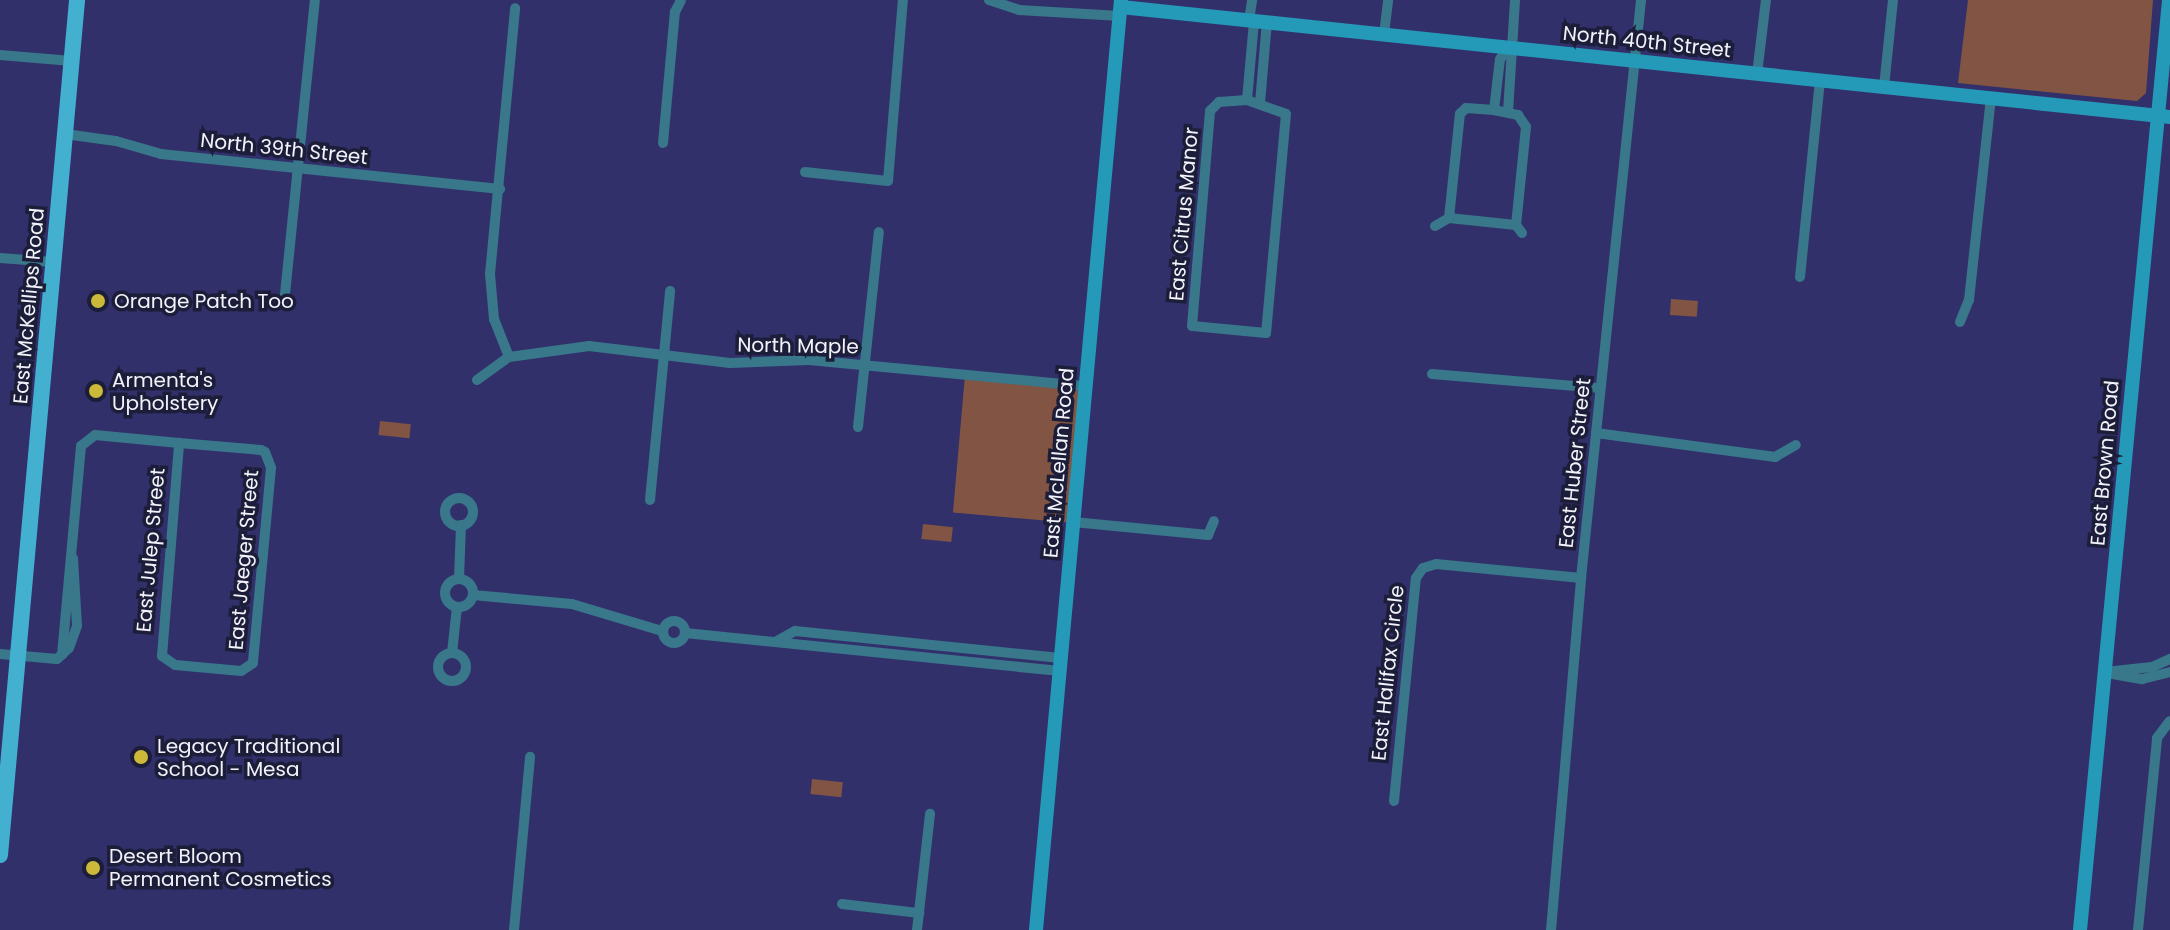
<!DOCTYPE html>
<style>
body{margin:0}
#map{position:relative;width:2170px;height:930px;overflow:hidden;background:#32306b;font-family:Poppins,sans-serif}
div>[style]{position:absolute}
.green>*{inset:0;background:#825443;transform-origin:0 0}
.street>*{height:10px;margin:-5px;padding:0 5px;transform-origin:5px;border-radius:5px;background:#39778b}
.street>.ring{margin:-5px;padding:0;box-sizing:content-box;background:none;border:10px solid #39778b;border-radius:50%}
.secondary>*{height:14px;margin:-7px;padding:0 7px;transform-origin:7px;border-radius:7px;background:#2599b8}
.primary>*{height:16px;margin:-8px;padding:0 8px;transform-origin:8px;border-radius:8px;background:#44b0d0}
.dots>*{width:22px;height:22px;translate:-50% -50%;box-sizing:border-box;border:4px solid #1c1d38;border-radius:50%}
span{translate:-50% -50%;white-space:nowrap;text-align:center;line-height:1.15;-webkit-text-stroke:7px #1c1d38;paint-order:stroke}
.street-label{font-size:20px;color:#f1f2fa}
.poi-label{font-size:20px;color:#f1f2fa}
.left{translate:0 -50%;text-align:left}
</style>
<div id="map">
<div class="green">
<div style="clip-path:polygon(1968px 0,2153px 0,2146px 93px,2137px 101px,1958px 83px)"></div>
<div style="left:1671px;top:299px;width:27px;height:16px;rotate:4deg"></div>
<div style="left:965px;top:375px;width:121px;height:138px;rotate:5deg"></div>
<div style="left:380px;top:421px;width:31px;height:14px;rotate:6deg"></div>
<div style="left:923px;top:524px;width:30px;height:15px;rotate:6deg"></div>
<div style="left:812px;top:779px;width:31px;height:15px;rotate:6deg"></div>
</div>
<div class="street">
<div style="left:989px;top:0;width:32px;rotate:18deg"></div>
<div style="left:1019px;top:10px;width:101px;rotate:3.4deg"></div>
<div style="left:1249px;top:20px;width:20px;rotate:-81deg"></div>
<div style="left:1384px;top:34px;width:34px;rotate:-83deg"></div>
<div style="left:0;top:55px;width:72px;rotate:4.8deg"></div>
<div style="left:1757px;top:74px;width:75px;rotate:-83.1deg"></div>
<div style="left:1884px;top:87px;width:87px;rotate:-84.1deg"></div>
<div style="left:1247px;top:100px;width:41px;rotate:19.7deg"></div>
<div style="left:1286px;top:114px;width:220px;rotate:95.2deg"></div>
<div style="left:1266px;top:333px;width:74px;rotate:-174.6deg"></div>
<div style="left:1192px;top:326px;width:216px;rotate:-85.2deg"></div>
<div style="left:1210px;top:111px;width:13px;rotate:-45deg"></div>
<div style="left:1219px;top:102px;width:28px;rotate:-4deg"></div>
<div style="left:1247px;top:100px;width:79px;rotate:-84.9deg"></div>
<div style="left:1260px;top:103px;width:81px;rotate:-85.1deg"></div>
<div style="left:1494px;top:110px;width:51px;rotate:-83.3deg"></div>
<div style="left:1500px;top:59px;width:16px;rotate:-47deg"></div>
<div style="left:1508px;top:112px;width:112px;rotate:-86.4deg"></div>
<div style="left:65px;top:134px;width:51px;rotate:7.8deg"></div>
<div style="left:116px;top:141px;width:47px;rotate:16.1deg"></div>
<div style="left:161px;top:154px;width:341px;rotate:5.9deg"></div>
<div style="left:663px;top:143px;width:132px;rotate:-84.8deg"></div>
<div style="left:675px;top:12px;width:13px;rotate:-63deg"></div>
<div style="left:805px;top:172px;width:83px;rotate:6.2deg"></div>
<div style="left:888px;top:181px;width:182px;rotate:-85.3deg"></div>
<div style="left:1449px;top:218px;width:67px;rotate:6deg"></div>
<div style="left:1435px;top:226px;width:16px;rotate:-30deg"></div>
<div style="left:1449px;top:218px;width:105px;rotate:-84deg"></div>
<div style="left:1460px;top:114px;width:8px;rotate:-45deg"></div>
<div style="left:1466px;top:108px;width:28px;rotate:4deg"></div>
<div style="left:1494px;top:110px;width:25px;rotate:12deg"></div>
<div style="left:1518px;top:115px;width:14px;rotate:56deg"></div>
<div style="left:1526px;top:127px;width:99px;rotate:95.8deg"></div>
<div style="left:1516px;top:225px;width:10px;rotate:53deg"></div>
<div style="left:0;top:258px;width:54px;rotate:4.2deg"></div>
<div style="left:1800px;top:277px;width:198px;rotate:-84.2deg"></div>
<div style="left:284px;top:304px;width:306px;rotate:-84.2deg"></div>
<div style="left:1960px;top:322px;width:24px;rotate:-68deg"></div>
<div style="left:1969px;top:300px;width:204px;rotate:-83.8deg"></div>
<div style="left:509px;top:357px;width:41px;rotate:-111.5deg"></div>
<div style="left:494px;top:319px;width:45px;rotate:-95.1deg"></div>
<div style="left:490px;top:274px;width:267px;rotate:-84.6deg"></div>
<div style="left:1432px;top:374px;width:169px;rotate:4.8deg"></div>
<div style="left:477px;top:380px;width:39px;rotate:-36deg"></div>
<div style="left:509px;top:357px;width:81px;rotate:-7.8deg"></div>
<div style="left:589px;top:346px;width:142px;rotate:6.9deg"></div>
<div style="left:730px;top:363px;width:79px;rotate:-2.2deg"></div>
<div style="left:809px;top:360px;width:278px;rotate:5.4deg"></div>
<div style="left:858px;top:427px;width:196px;rotate:-83.9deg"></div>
<div style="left:1596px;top:433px;width:181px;rotate:7.6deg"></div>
<div style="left:1775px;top:457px;width:24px;rotate:-30deg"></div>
<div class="ring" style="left:445px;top:498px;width:18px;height:18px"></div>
<div style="left:650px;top:500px;width:210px;rotate:-84.5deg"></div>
<div style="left:1073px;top:522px;width:136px;rotate:5.5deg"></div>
<div style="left:1208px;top:535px;width:15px;rotate:-67deg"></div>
<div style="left:459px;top:579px;width:54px;rotate:-87.9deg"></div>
<div class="ring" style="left:445px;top:579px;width:18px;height:18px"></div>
<div style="left:473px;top:595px;width:99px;rotate:5.2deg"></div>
<div style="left:572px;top:604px;width:94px;rotate:16.7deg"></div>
<div class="ring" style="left:663px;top:621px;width:12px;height:12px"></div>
<div style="left:685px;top:633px;width:377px;rotate:5.8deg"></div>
<div style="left:775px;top:642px;width:23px;rotate:-29deg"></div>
<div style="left:795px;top:631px;width:267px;rotate:5.8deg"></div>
<div style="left:452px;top:653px;width:46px;rotate:-83.8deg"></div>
<div class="ring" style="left:438px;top:653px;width:18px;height:18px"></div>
<div style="left:0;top:654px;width:57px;rotate:5deg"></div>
<div style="left:57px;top:659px;width:16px;rotate:-43deg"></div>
<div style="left:69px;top:648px;width:23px;rotate:-70deg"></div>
<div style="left:77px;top:626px;width:68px;rotate:-93.4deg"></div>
<div style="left:62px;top:655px;width:210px;rotate:-84.8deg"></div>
<div style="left:81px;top:446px;width:18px;rotate:-38deg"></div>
<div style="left:95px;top:435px;width:84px;rotate:5.4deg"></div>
<div style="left:179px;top:443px;width:82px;rotate:4.9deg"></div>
<div style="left:261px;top:450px;width:4px;rotate:27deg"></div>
<div style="left:265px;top:452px;width:17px;rotate:69deg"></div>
<div style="left:271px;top:468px;width:196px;rotate:95.3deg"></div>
<div style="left:253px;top:663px;width:14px;rotate:146deg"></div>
<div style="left:241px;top:671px;width:66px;rotate:-174.8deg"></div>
<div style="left:175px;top:665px;width:16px;rotate:-145deg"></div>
<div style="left:162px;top:656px;width:214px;rotate:-85.4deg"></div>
<div style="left:2105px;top:672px;width:47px;rotate:-6.1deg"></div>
<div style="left:2152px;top:667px;width:20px;rotate:-24deg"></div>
<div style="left:2107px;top:673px;width:36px;rotate:10deg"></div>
<div style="left:2142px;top:679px;width:29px;rotate:-14deg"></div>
<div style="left:1394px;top:801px;width:224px;rotate:-84.4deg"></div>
<div style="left:1416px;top:578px;width:12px;rotate:-55deg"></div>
<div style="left:1423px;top:568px;width:14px;rotate:-17deg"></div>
<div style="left:1436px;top:564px;width:146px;rotate:5.5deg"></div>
<div style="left:842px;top:904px;width:78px;rotate:6.7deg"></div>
<div style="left:514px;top:930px;width:174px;rotate:-84.7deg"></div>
<div style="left:917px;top:930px;width:117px;rotate:-83.6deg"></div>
<div style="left:1551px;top:930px;width:353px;rotate:-85.1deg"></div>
<div style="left:1581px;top:578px;width:581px;rotate:-84.07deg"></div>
<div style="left:2138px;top:930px;width:193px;rotate:-84.3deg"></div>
<div style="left:2157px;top:738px;width:21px;rotate:-53deg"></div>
</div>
<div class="secondary">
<div style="left:1121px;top:7px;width:1055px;rotate:5.99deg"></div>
<div style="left:1036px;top:930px;width:934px;rotate:-84.78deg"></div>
<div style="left:2080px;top:930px;width:934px;rotate:-84.53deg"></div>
</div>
<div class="primary">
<div style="left:0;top:855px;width:858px;rotate:-84.85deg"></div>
</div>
<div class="dots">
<div style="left:98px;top:301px;background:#ccb939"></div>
<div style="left:96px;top:391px;background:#ccb939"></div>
<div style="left:141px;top:757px;background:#ccb939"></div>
<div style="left:93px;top:868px;background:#ccb939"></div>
</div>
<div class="street-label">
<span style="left:1647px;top:42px;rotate:6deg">North 40th Street</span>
<span style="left:284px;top:149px;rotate:6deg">North 39th Street</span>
<span style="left:1184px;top:214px;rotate:-85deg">East Citrus Manor</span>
<span style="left:29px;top:306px;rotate:-85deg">East McKellips Road</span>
<span style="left:798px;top:346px;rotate:1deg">North Maple</span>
<span style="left:1059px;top:463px;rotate:-85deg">East McLellan Road</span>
<span style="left:1575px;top:463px;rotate:-84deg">East Huber Street</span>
<span style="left:2105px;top:463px;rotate:-85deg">East Brown Road</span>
<span style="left:151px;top:550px;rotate:-85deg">East Julep Street</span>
<span style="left:244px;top:560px;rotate:-85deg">East Jaeger Street</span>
<span style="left:1388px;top:673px;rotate:-84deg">East Halifax Circle</span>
</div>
<div class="poi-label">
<span class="left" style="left:114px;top:301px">Orange Patch Too</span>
<span class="left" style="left:112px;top:392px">Armenta's<br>Upholstery</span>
<span class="left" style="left:157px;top:758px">Legacy Traditional<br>School - Mesa</span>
<span class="left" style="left:109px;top:868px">Desert Bloom<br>Permanent Cosmetics</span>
</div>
</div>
